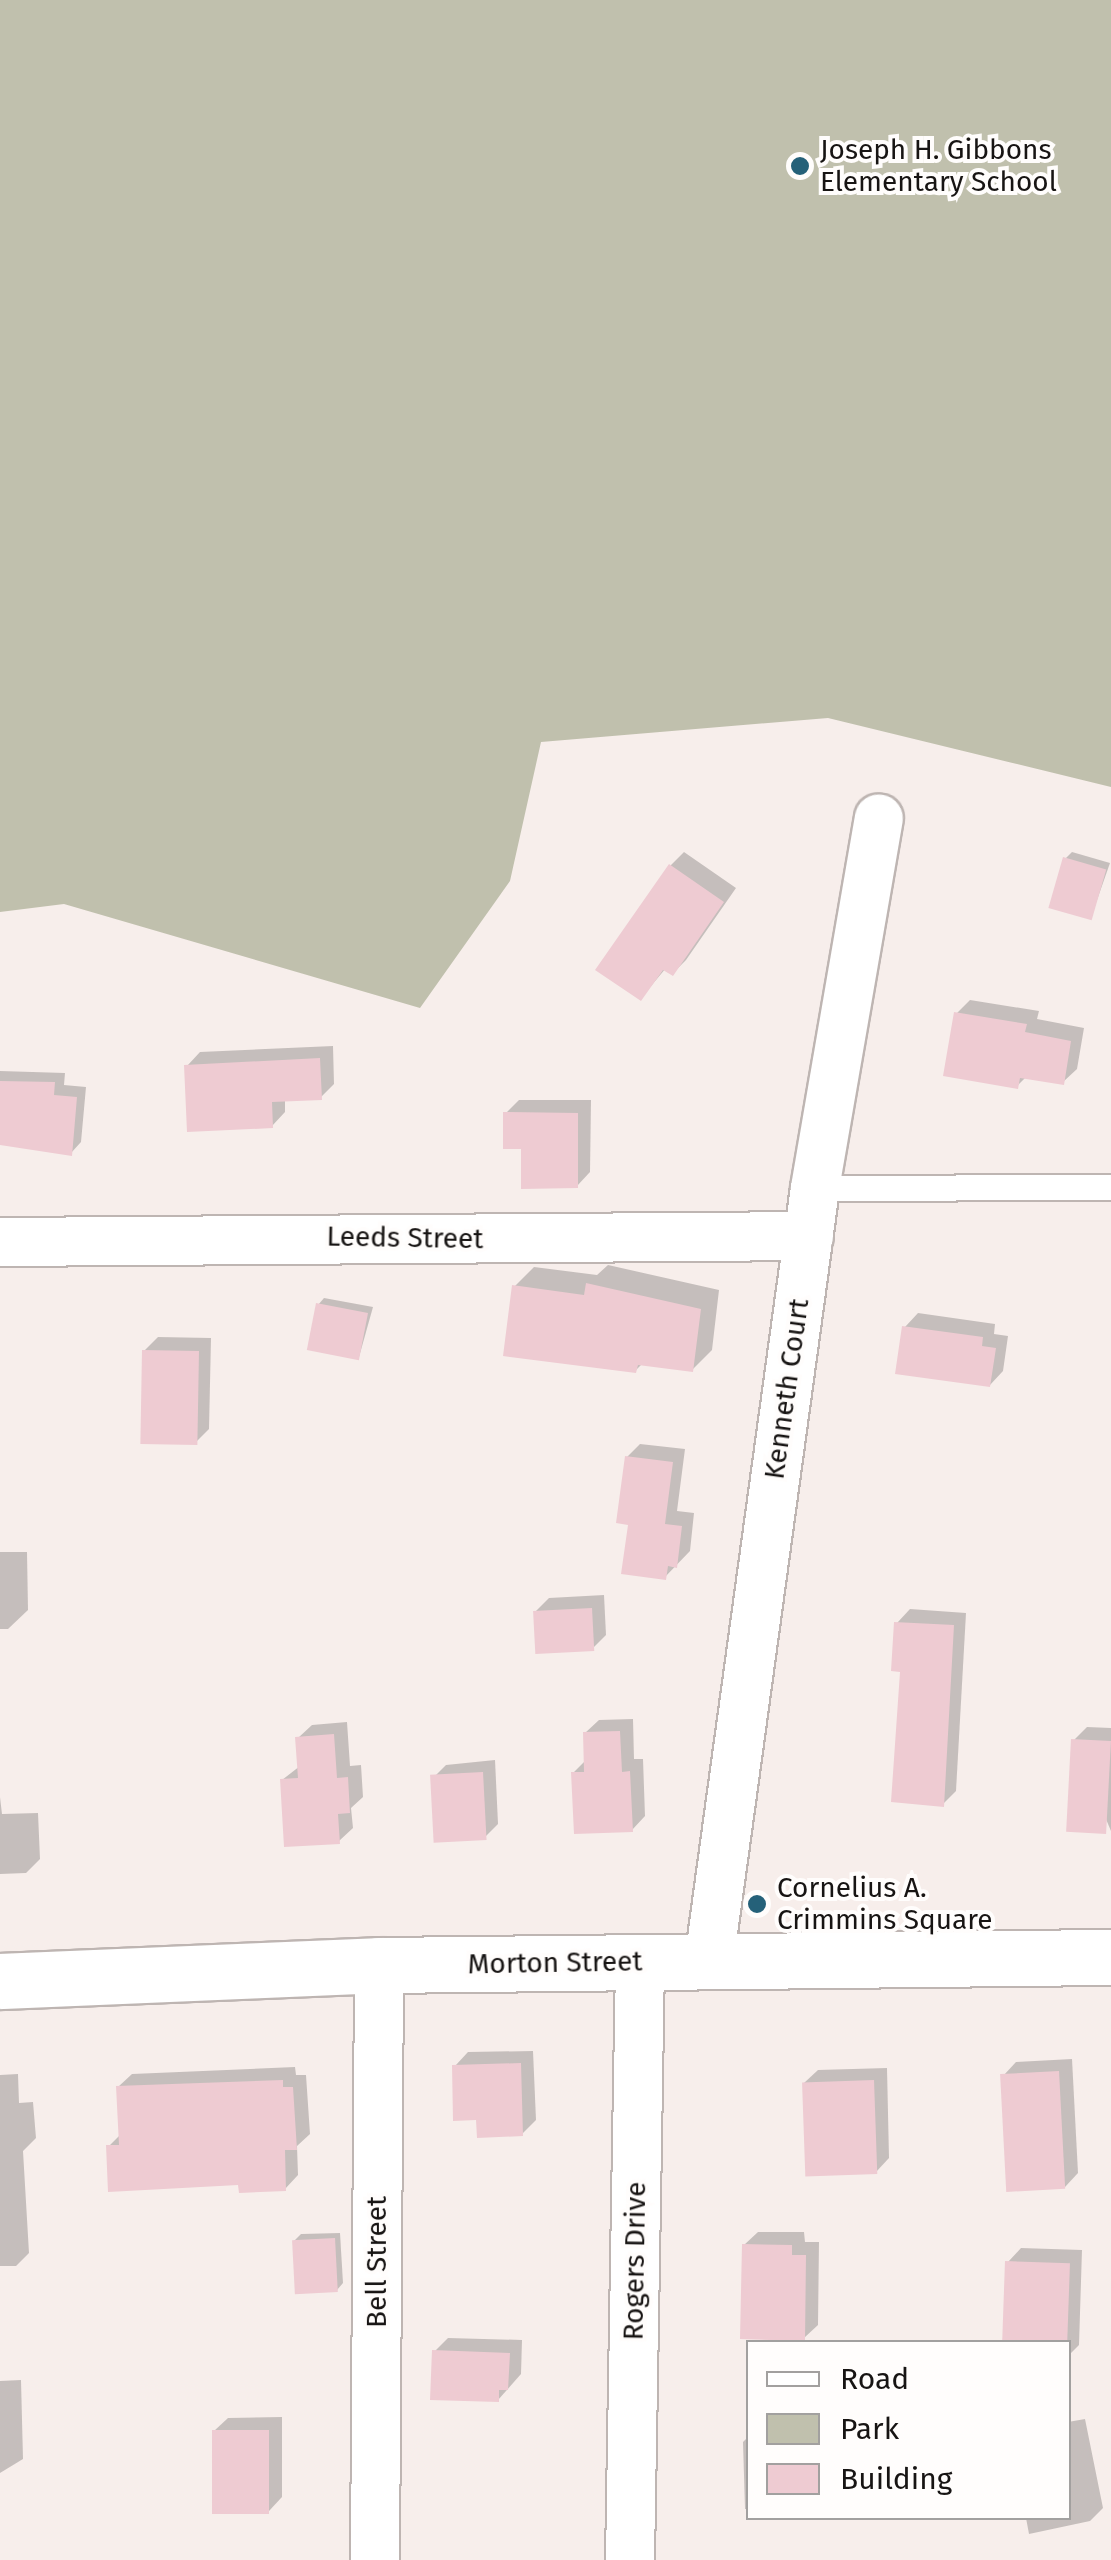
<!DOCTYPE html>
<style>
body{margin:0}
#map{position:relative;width:1111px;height:2560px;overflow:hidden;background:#f7eeeb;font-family:"Fira Sans",sans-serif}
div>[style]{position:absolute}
.green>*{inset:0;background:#c0c0ad}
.shadow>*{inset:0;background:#0003}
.building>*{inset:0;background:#eecbd2;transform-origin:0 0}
.roads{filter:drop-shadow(2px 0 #beb5b2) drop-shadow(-2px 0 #beb5b2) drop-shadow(0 2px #beb5b2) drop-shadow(0 -2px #beb5b2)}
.service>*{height:25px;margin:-12.5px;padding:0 12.5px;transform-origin:12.5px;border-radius:12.5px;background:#fff}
.minor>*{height:48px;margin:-24px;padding:0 24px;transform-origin:24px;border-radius:24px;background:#fff}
.tertiary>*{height:55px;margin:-27.5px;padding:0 27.5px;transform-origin:27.5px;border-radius:27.5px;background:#fff}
.dots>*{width:28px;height:28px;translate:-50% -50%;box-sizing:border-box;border:5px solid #fffdfc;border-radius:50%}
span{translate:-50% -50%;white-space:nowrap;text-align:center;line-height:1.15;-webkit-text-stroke:8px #fffdfc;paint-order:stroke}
.poi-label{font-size:28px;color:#171413}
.left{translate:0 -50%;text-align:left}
.street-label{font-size:28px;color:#171413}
.legend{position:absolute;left:746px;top:2340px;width:325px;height:180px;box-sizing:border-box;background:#fffdfc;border:2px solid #a2a09f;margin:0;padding:12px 18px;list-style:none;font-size:30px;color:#171413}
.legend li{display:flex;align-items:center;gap:20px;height:50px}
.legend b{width:50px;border:2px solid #a2a09f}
</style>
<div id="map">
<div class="green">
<div style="clip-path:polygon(0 0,1111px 0,1111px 787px,828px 718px,541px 742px,510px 881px,420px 1008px,64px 904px,0 912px)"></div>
</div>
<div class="shadow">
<div style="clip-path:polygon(684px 852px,736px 888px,686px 960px,673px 973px,666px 968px,641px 998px,671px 865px)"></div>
<div style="clip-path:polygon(1072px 852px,1110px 863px,1091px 917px,1066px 858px)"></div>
<div style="clip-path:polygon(970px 1000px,1039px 1011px,1037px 1019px,1084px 1028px,1077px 1069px,1063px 1082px,1027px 1076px,1017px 1086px,957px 1013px)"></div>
<div style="clip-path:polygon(333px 1046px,334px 1084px,321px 1097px,285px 1099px,285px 1112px,272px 1126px,187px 1066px,200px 1052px)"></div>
<div style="clip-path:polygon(0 1071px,65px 1073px,64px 1085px,86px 1087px,81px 1142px,71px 1153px,0 1142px)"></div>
<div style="clip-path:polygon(519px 1100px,591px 1100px,590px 1172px,577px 1186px,506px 1113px)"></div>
<div style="clip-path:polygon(608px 1265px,719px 1290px,712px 1350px,692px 1370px,643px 1363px,635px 1371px,515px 1286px,534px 1267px,597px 1275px)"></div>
<div style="clip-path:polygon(324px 1298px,373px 1307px,359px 1357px,318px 1305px)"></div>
<div style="clip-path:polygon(918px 1313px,995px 1324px,994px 1334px,1008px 1336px,1003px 1371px,990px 1385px,905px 1327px)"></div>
<div style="clip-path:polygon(158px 1337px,211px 1338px,209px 1429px,195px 1443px,144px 1351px)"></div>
<div style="clip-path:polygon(640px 1444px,685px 1449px,677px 1511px,694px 1513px,690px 1551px,665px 1577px,631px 1522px,627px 1457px)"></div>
<div style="clip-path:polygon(0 1552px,27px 1552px,28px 1610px,8px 1629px,0 1629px)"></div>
<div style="clip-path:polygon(604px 1595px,606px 1635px,593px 1648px,535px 1612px,549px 1598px)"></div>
<div style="clip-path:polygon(910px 1609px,966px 1613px,956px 1791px,943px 1804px,903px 1669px,897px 1623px)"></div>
<div style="clip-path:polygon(633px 1719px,634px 1759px,643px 1759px,645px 1816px,632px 1830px,573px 1773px,586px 1760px,585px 1733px,599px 1720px)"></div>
<div style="clip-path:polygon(347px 1722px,350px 1766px,361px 1765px,363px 1797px,351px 1808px,353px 1828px,339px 1841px,282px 1780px,300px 1766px,298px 1738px,312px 1725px)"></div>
<div style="clip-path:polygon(1087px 1727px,1111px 1728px,1111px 1831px,1073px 1741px)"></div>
<div style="clip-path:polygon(495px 1760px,498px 1824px,485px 1837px,433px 1778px,446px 1765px)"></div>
<div style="clip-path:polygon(0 1797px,2px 1814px,38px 1813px,40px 1859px,26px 1873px,0 1874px)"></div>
<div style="clip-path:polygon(533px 2051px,536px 2120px,522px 2134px,479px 2117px,455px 2066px,468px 2052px)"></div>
<div style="clip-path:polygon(1072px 2059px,1078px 2173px,1065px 2187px,1003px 2076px,1016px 2062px)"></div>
<div style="clip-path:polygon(295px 2067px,296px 2075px,306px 2075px,310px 2134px,297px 2146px,298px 2175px,285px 2189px,109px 2146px,121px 2134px,118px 2087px,132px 2074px)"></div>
<div style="clip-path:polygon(887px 2068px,889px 2158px,876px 2172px,804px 2083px,818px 2070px)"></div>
<div style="clip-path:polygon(18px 2074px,19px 2103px,33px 2102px,36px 2138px,23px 2151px,29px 2253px,16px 2266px,0 2266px,0 2075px)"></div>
<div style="clip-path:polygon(758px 2232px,804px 2232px,805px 2242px,819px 2242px,818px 2325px,804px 2338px,744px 2245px)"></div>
<div style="clip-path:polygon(340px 2233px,343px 2283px,337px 2290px,294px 2241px,301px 2234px)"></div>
<div style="clip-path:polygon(1021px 2248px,1082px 2250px,1079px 2345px,1068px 2356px,1068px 2342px,1005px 2342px,1008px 2262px)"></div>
<div style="clip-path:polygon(448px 2338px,522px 2340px,521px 2374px,498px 2400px,435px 2351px)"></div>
<div style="clip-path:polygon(21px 2380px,23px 2459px,0 2473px,0 2381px)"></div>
<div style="clip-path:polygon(282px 2417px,282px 2497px,269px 2511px,214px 2431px,228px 2418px)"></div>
<div style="clip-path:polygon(1085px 2419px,1103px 2508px,1090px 2521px,1029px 2534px,1026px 2518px,1068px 2518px,1068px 2422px)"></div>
<div style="clip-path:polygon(748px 2437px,748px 2509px,745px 2509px,743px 2442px)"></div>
</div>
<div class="building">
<div style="left:1063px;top:857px;width:45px;height:53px;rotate:16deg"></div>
<div style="clip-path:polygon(669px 864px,724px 902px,673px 976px,663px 970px,641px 1001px,595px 970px)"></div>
<div style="clip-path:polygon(954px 1012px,1027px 1024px,1025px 1032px,1071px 1041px,1064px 1085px,1020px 1078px,1018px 1089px,943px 1076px)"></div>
<div style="clip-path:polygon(320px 1058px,322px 1100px,272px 1102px,273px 1128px,187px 1132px,184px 1065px)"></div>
<div style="clip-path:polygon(0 1081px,55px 1082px,54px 1095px,77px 1097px,72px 1156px,0 1145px)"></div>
<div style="clip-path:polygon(503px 1112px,578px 1113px,578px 1188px,521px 1189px,521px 1149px,503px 1149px)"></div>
<div style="clip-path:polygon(586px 1283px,701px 1309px,693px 1372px,638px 1365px,636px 1373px,503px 1356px,512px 1285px,584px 1295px)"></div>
<div style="left:316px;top:1303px;width:53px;height:48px;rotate:11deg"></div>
<div style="clip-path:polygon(902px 1326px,983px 1337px,982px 1346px,996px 1348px,990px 1387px,895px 1374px)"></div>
<div style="left:142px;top:1350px;width:57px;height:94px;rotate:1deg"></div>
<div style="clip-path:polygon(625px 1456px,673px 1462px,665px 1524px,682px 1526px,677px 1568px,668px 1566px,666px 1580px,621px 1574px,628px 1525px,616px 1523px)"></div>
<div style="left:592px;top:1608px;width:43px;height:59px;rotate:87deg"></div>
<div style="clip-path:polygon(894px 1622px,954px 1625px,944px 1807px,891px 1802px,900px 1672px,891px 1671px)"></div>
<div style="clip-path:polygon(620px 1731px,622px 1772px,630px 1771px,633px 1832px,574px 1834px,571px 1772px,584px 1772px,583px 1732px)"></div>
<div style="clip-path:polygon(334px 1734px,337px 1778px,348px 1777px,350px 1813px,338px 1814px,340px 1844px,284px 1847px,280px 1779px,298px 1778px,295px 1737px)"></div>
<div style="left:1071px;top:1739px;width:40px;height:93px;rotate:3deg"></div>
<div style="left:483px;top:1772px;width:68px;height:53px;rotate:87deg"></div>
<div style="clip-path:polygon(521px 2063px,523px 2136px,477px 2138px,476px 2120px,453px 2121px,452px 2065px)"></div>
<div style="left:1059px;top:2071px;width:118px;height:59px;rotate:87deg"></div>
<div style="clip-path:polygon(283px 2080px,283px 2087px,293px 2087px,297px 2150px,285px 2150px,286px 2191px,239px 2193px,238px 2185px,108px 2192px,106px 2145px,119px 2145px,116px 2086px)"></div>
<div style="left:874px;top:2080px;width:94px;height:72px;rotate:88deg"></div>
<div style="left:335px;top:2238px;width:54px;height:43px;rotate:87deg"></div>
<div style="clip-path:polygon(742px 2244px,792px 2245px,792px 2255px,806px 2255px,805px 2341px,740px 2339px)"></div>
<div style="left:1005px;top:2261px;width:65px;height:81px;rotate:2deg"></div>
<div style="clip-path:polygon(432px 2350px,510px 2353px,508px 2390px,499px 2390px,499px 2402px,430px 2400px)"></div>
<div style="left:212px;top:2430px;width:57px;height:84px"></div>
</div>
<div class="roads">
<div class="service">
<div style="left:815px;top:1188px;width:296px;rotate:-0.2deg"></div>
</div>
<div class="minor">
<div style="left:0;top:1242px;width:809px;rotate:-0.42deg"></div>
<div style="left:709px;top:1961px;width:780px;rotate:-82.19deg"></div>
<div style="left:815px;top:1188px;width:375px;rotate:-80.2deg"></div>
<div style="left:375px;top:2560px;width:595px;rotate:-89.61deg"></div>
<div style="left:630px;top:2560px;width:598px;rotate:-89.04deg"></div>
</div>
<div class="tertiary">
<div style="left:0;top:1981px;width:379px;rotate:-2.4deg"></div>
<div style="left:379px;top:1965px;width:732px;rotate:-0.63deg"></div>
</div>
</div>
<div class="dots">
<div style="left:800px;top:166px;background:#256179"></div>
<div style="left:757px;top:1904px;background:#256179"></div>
</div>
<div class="poi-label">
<span class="left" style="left:820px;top:166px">Joseph H. Gibbons<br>Elementary School</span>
<span class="left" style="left:777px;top:1904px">Cornelius A.<br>Crimmins Square</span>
</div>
<div class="street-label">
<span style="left:405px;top:1238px;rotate:1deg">Leeds Street</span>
<span style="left:787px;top:1389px;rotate:-82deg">Kenneth Court</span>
<span style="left:555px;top:1963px;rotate:-1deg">Morton Street</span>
<span style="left:635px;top:2261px;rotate:-89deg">Rogers Drive</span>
<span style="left:377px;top:2262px;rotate:-90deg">Bell Street</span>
</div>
<ul class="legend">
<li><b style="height:12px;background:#fff"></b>Road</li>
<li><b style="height:28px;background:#c0c0ad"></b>Park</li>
<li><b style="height:28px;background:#eecbd2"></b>Building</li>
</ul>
</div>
